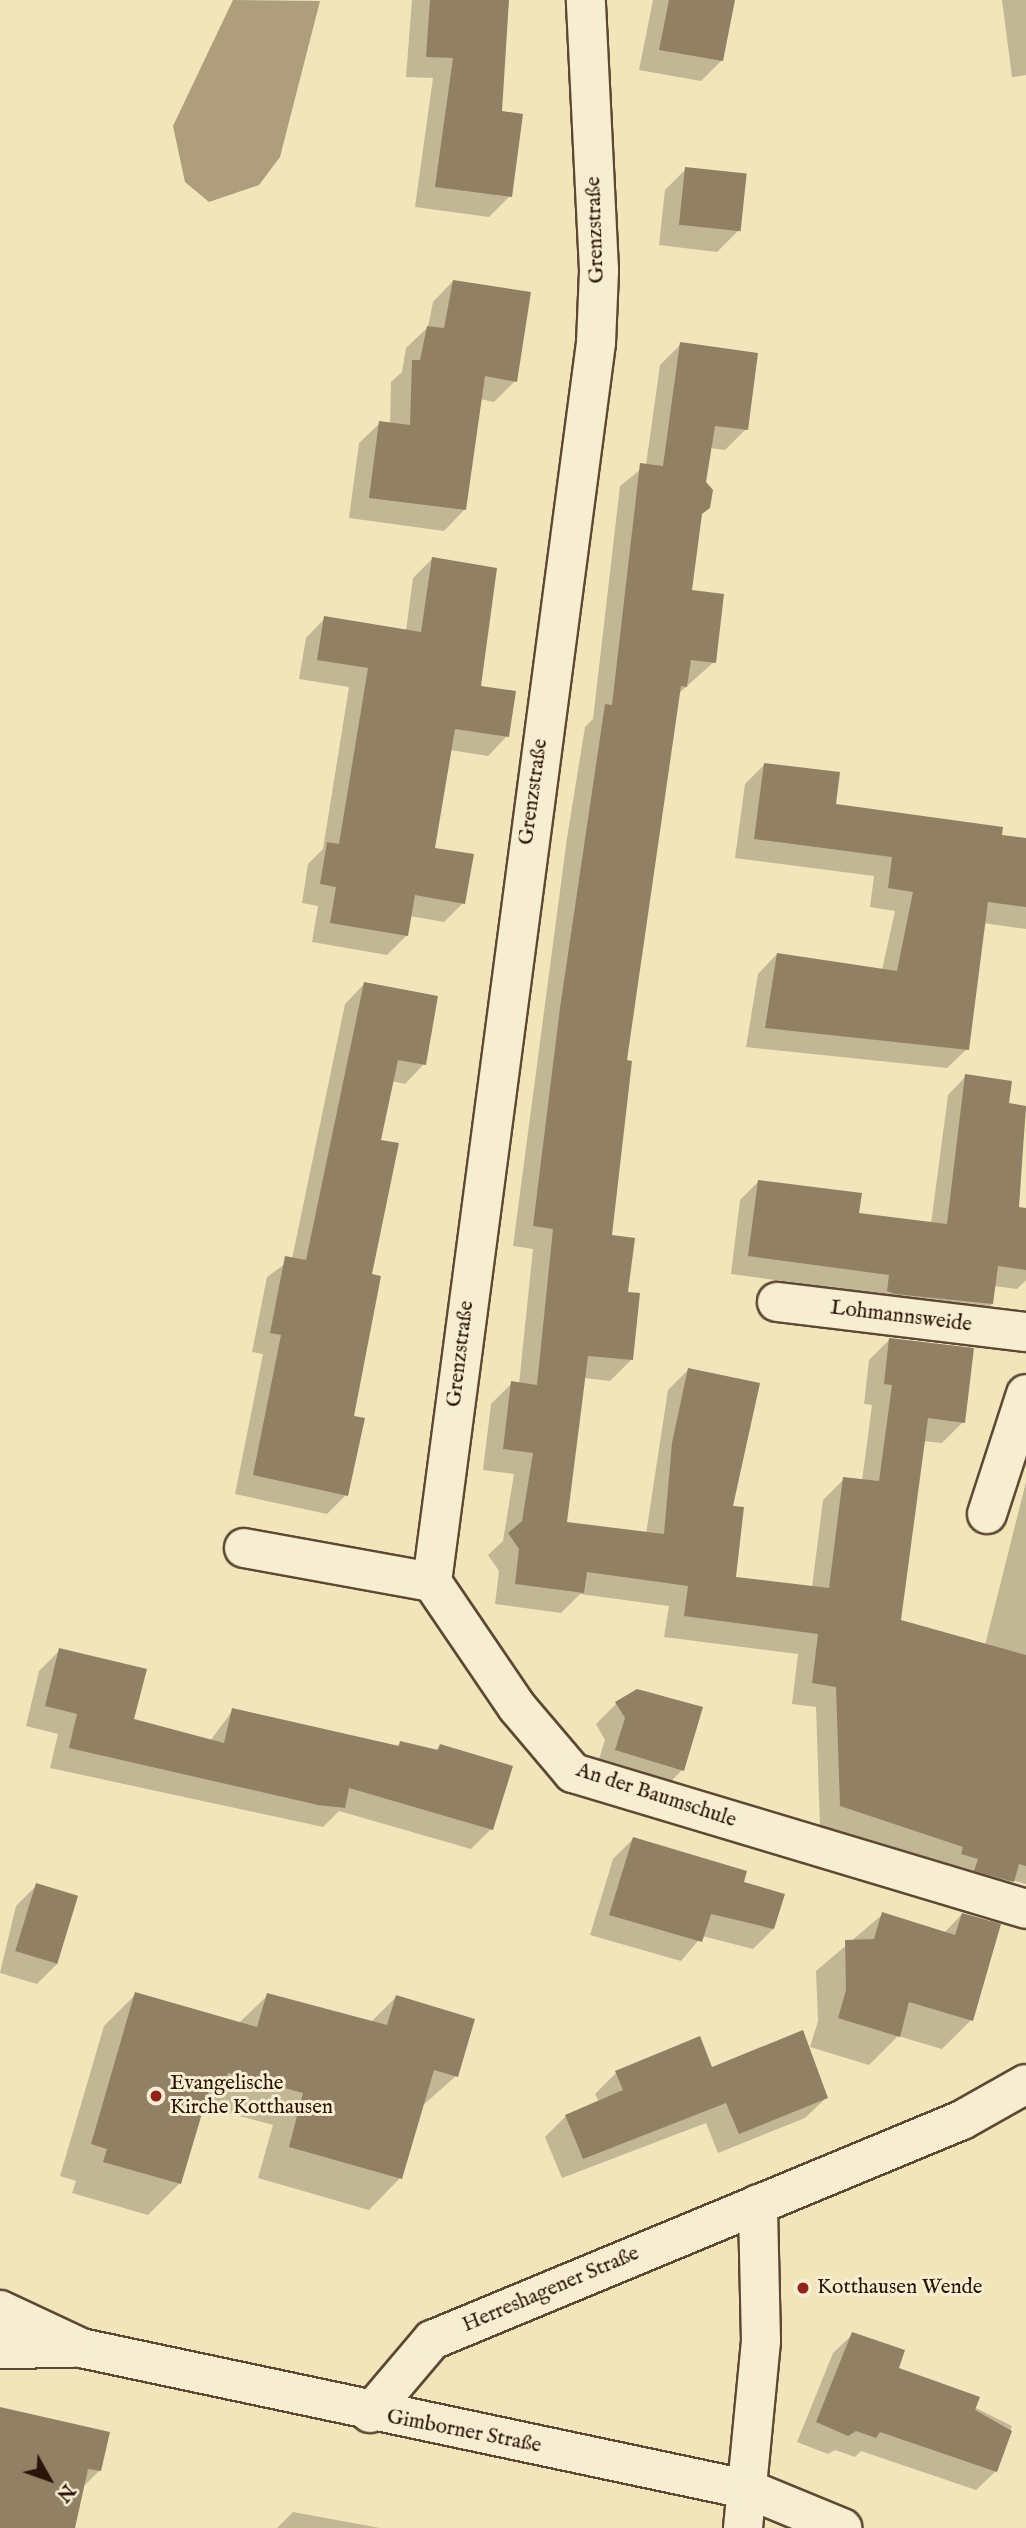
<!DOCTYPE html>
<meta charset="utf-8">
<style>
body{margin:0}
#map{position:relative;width:1026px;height:2528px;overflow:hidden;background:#f2e5b9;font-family:"IM FELL English",serif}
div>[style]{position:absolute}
.water>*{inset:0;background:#ae9e7c}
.shadow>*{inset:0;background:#0003}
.building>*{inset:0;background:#928064;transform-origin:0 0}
.roads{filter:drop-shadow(2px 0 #5d4834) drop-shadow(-2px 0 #5d4834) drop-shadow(0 2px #5d4834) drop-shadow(0 -2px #5d4834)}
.minor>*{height:38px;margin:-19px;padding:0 19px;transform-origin:19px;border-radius:19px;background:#f7eed2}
.tertiary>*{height:38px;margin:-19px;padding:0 19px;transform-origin:19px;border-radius:19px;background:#f7eed2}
.dots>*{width:19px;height:19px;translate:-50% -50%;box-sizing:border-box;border:4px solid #f7eed2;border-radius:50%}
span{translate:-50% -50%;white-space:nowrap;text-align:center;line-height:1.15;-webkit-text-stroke:6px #f7eed2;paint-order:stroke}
.street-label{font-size:21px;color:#2b1307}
.poi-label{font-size:21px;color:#2b1307}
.left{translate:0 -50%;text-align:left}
.north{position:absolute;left:14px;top:2444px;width:70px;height:70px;-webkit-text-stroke:5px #f7eed2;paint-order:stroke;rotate:130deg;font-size:19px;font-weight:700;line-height:28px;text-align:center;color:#2b1307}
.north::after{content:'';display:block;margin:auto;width:24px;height:32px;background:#2b1307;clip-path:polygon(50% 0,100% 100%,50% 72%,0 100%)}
</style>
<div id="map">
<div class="water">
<div style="clip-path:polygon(233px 0,320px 1px,280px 157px,259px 185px,209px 202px,185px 182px,173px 126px)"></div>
</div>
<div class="shadow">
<div style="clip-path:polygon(412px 0,507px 0,500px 113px,510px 196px,489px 217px,415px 207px,433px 78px,406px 77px)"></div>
<div style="clip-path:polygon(653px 0,734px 0,722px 60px,701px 81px,639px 70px)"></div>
<div style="clip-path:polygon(1002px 0,1026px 0,1026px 75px,1012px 77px)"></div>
<div style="clip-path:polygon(686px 169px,738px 231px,717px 252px,659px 245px,665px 190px)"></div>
<div style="clip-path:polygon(453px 281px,515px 381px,494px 402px,480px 399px,464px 510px,444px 531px,349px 518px,359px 443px,380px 423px,390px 424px,391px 382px,402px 372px,406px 348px,428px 327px,433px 302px)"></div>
<div style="clip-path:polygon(681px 344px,746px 429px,725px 450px,710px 448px,690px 592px,714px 662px,678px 694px,625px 1062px,610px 1237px,626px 1293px,631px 1360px,610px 1381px,584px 1378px,565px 1523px,646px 1534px,668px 1390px,689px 1369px,731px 1508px,734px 1578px,812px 1587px,823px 1500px,844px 1479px,862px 1481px,872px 1405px,864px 1404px,869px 1360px,890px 1339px,963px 1422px,942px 1443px,923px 1441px,900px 1621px,985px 1645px,1026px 1482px,1026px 1884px,1012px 1880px,991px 1902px,944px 1868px,820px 1827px,816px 1707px,792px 1704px,798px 1654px,664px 1637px,669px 1606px,580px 1594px,561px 1613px,495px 1604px,499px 1571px,488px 1555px,503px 1541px,514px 1474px,483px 1470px,491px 1404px,512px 1383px,519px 1384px,533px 1249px,513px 1246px,567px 838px,585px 727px,593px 719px,620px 486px,646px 465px,660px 365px)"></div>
<div style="clip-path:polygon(432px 559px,479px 688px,507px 736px,488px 756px,450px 750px,433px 849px,463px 903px,444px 922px,410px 916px,407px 935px,387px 955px,312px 942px,318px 906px,302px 903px,308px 864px,323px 849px,349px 687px,299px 679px,306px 638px,325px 618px,406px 631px,413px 578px)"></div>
<div style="clip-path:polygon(765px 764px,835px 806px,1026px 840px,1026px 929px,983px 923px,967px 1049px,947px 1068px,746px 1047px,758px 974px,777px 954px,882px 970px,895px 911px,870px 907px,874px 876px,735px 858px,745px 784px)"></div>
<div style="clip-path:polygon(364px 984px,424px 1064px,405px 1084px,391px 1081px,379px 1141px,346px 1495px,327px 1514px,235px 1494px,263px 1354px,252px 1352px,267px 1277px,292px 1259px,345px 1004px)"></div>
<div style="clip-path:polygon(966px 1076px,1007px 1105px,1026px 1108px,1017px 1209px,1026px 1210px,1026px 1280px,1017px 1289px,994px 1286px,992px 1304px,973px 1322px,869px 1309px,871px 1293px,731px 1274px,740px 1200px,759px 1181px,857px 1215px,931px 1224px,948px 1095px)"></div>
<div style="clip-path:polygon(60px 1650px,132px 1720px,210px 1741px,233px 1710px,396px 1747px,400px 1743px,435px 1751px,440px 1746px,491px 1829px,471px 1849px,339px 1811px,323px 1827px,50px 1768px,58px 1734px,26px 1726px,39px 1671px)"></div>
<div style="clip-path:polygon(645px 1691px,701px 1708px,682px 1770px,662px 1791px,595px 1771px,605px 1740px,596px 1724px,616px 1704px)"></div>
<div style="clip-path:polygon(633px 1839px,742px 1883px,773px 1929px,753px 1949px,702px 1936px,681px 1961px,590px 1935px,613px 1859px)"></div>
<div style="clip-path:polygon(37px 1885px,58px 1963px,37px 1984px,0 1973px,16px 1906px)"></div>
<div style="clip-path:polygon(883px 1914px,944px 1933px,962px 1914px,971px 2020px,942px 2049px,898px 2036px,869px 2065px,810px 2047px,818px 2021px,816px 1971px)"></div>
<div style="clip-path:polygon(136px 1994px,239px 2023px,268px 1995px,371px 2022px,396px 1997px,456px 2076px,421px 2107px,400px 2178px,369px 2210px,258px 2178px,273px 2125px,203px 2106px,180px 2183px,148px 2215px,72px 2193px,76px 2181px,60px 2176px,104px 2026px)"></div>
<div style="clip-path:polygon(711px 2069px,826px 2098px,805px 2118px,718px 2153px,706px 2123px,562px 2178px,545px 2137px,566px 2116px,599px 2102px,595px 2094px,616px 2073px)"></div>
<div style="clip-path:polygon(853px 2334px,897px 2369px,1012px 2426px,996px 2471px,976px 2490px,861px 2451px,855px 2457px,835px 2450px,828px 2454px,797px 2442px,833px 2353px)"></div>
<div style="clip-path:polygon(0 2409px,100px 2470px,83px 2487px,73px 2528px,0 2528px)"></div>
<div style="clip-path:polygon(293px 2512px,380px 2528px,277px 2528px)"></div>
</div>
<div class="building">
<div style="clip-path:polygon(430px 0,509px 0,502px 111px,523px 114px,512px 197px,435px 187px,453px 58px,426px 57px)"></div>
<div style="clip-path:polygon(669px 0,735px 0,723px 61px,659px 50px)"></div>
<div style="left:685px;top:167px;width:62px;height:58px;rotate:6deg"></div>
<div style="clip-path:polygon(453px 280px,531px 292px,517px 382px,485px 376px,466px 510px,369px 498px,379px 421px,410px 425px,412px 360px,420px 360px,427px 326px,444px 328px)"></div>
<div style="clip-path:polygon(680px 342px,758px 353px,748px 430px,715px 426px,706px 482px,713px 490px,710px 508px,702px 514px,692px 590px,724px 594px,716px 663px,691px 660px,687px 687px,681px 686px,627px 1060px,632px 1061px,612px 1235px,635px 1238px,628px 1292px,640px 1293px,633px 1360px,588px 1356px,567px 1522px,664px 1534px,672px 1443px,688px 1368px,760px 1383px,733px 1506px,744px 1507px,736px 1577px,829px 1588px,843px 1477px,879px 1481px,892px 1385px,884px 1384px,889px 1338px,974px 1348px,965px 1423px,928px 1418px,901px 1620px,1026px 1655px,1026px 1866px,1019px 1864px,1014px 1882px,974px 1871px,978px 1859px,961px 1854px,963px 1847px,840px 1806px,836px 1687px,812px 1683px,818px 1634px,684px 1616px,688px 1586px,587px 1572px,584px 1593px,515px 1584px,519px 1549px,508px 1533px,522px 1521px,533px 1453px,503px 1449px,511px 1381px,537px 1385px,553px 1229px,533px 1226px,560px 1008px,605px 704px,612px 705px,640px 463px,663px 466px)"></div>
<div style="clip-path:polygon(432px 557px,497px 568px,481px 686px,516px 691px,509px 737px,455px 729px,435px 848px,474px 854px,465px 904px,415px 895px,408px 936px,330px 923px,336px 887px,320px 884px,327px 842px,339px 844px,368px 668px,317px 660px,324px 616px,421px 632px)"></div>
<div style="clip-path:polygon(764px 763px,840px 772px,836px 804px,1003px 827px,1002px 835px,1026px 838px,1026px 907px,988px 902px,969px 1050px,765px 1028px,777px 953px,897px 971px,913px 892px,888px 888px,892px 857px,754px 839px)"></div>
<div style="clip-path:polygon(364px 982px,438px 996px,426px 1065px,398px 1060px,381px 1140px,399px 1143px,372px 1274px,381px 1276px,354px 1416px,365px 1418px,348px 1496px,253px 1475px,281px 1335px,270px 1333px,285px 1256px,306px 1260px)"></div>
<div style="clip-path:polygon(965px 1074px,1012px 1081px,1009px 1103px,1026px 1106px,1019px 1207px,1026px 1208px,1026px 1270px,998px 1266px,993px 1304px,895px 1294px,887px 1291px,889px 1275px,748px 1256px,758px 1180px,862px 1193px,859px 1213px,947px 1224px)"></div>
<div style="clip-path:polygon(59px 1648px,147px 1669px,134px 1719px,224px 1743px,232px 1708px,399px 1746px,400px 1741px,438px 1750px,440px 1744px,513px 1766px,493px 1830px,349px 1788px,345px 1808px,318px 1805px,69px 1748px,77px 1714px,45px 1706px)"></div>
<div style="clip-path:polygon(637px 1689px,703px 1707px,684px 1771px,615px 1750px,625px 1718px,615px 1702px)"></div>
<div style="clip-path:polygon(633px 1837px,747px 1871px,744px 1882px,785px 1894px,774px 1929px,711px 1914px,702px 1942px,609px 1915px)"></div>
<div style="left:36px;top:1883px;width:44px;height:71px;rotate:17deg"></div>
<div style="clip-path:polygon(882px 1912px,955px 1935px,962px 1913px,1001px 1924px,973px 2021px,909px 2002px,900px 2037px,838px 2018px,846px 1990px,845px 1940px,874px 1939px)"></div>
<div style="clip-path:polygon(135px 1992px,257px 2027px,267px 1993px,387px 2025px,396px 1995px,475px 2019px,458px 2077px,434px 2070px,402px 2179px,289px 2147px,303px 2093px,228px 2073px,225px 2084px,212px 2080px,181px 2184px,103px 2162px,107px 2149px,91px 2144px)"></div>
<div style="clip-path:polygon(803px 2030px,828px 2098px,739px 2134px,726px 2103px,583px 2159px,565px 2115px,623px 2090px,615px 2071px,700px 2036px,712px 2067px)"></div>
<div style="clip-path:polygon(852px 2332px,905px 2350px,899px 2368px,980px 2397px,975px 2410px,1012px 2431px,997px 2472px,880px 2432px,876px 2438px,856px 2431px,848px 2436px,816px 2422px)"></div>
<div style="clip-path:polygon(0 2407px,110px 2432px,101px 2471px,88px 2469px,75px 2528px,0 2528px)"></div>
</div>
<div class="roads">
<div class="minor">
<div style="left:777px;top:1302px;width:251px;rotate:6.9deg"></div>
<div style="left:987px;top:1514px;width:126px;rotate:-72deg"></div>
<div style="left:244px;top:1548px;width:191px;rotate:10.3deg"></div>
<div style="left:432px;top:1582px;width:151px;rotate:55.8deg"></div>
<div style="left:517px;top:1707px;width:87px;rotate:49.7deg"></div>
<div style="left:573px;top:1773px;width:473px;rotate:16.7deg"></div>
<div style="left:432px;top:1582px;width:1250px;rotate:-82.46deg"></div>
<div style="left:596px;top:343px;width:73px;rotate:-87.6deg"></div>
<div style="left:599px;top:270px;width:270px;rotate:-92.8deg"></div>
<div style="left:370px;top:2413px;width:96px;rotate:-49.7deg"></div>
<div style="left:432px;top:2340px;width:574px;rotate:-22.54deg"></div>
<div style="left:962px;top:2120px;width:73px;rotate:-29.4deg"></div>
<div style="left:743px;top:2528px;width:188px;rotate:-84.5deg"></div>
<div style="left:761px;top:2341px;width:137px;rotate:-91.3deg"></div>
</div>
<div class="tertiary">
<div style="left:0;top:2310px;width:89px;rotate:25.1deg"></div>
<div style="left:81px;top:2348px;width:684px;rotate:11.98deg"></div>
<div style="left:750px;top:2490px;width:100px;rotate:22.4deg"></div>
<div style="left:0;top:2349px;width:72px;rotate:-0.8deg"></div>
</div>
</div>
<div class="dots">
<div style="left:156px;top:2096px;background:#8f2418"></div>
<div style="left:803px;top:2288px;background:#8f2418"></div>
</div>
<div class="street-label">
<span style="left:596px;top:230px;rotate:-92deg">Grenzstraße</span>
<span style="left:534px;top:792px;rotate:-82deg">Grenzstraße</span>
<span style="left:901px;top:1317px;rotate:7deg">Lohmannsweide</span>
<span style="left:461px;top:1354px;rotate:-83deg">Grenzstraße</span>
<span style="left:656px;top:1796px;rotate:18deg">An der Baumschule</span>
<span style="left:551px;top:2290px;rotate:-23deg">Herreshagener Straße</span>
<span style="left:464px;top:2432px;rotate:11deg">Gimborner Straße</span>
</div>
<div class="poi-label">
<span class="left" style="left:170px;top:2096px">Evangelische<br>Kirche Kotthausen</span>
<span class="left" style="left:817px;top:2288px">Kotthausen Wende</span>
</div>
<div class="north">N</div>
</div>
